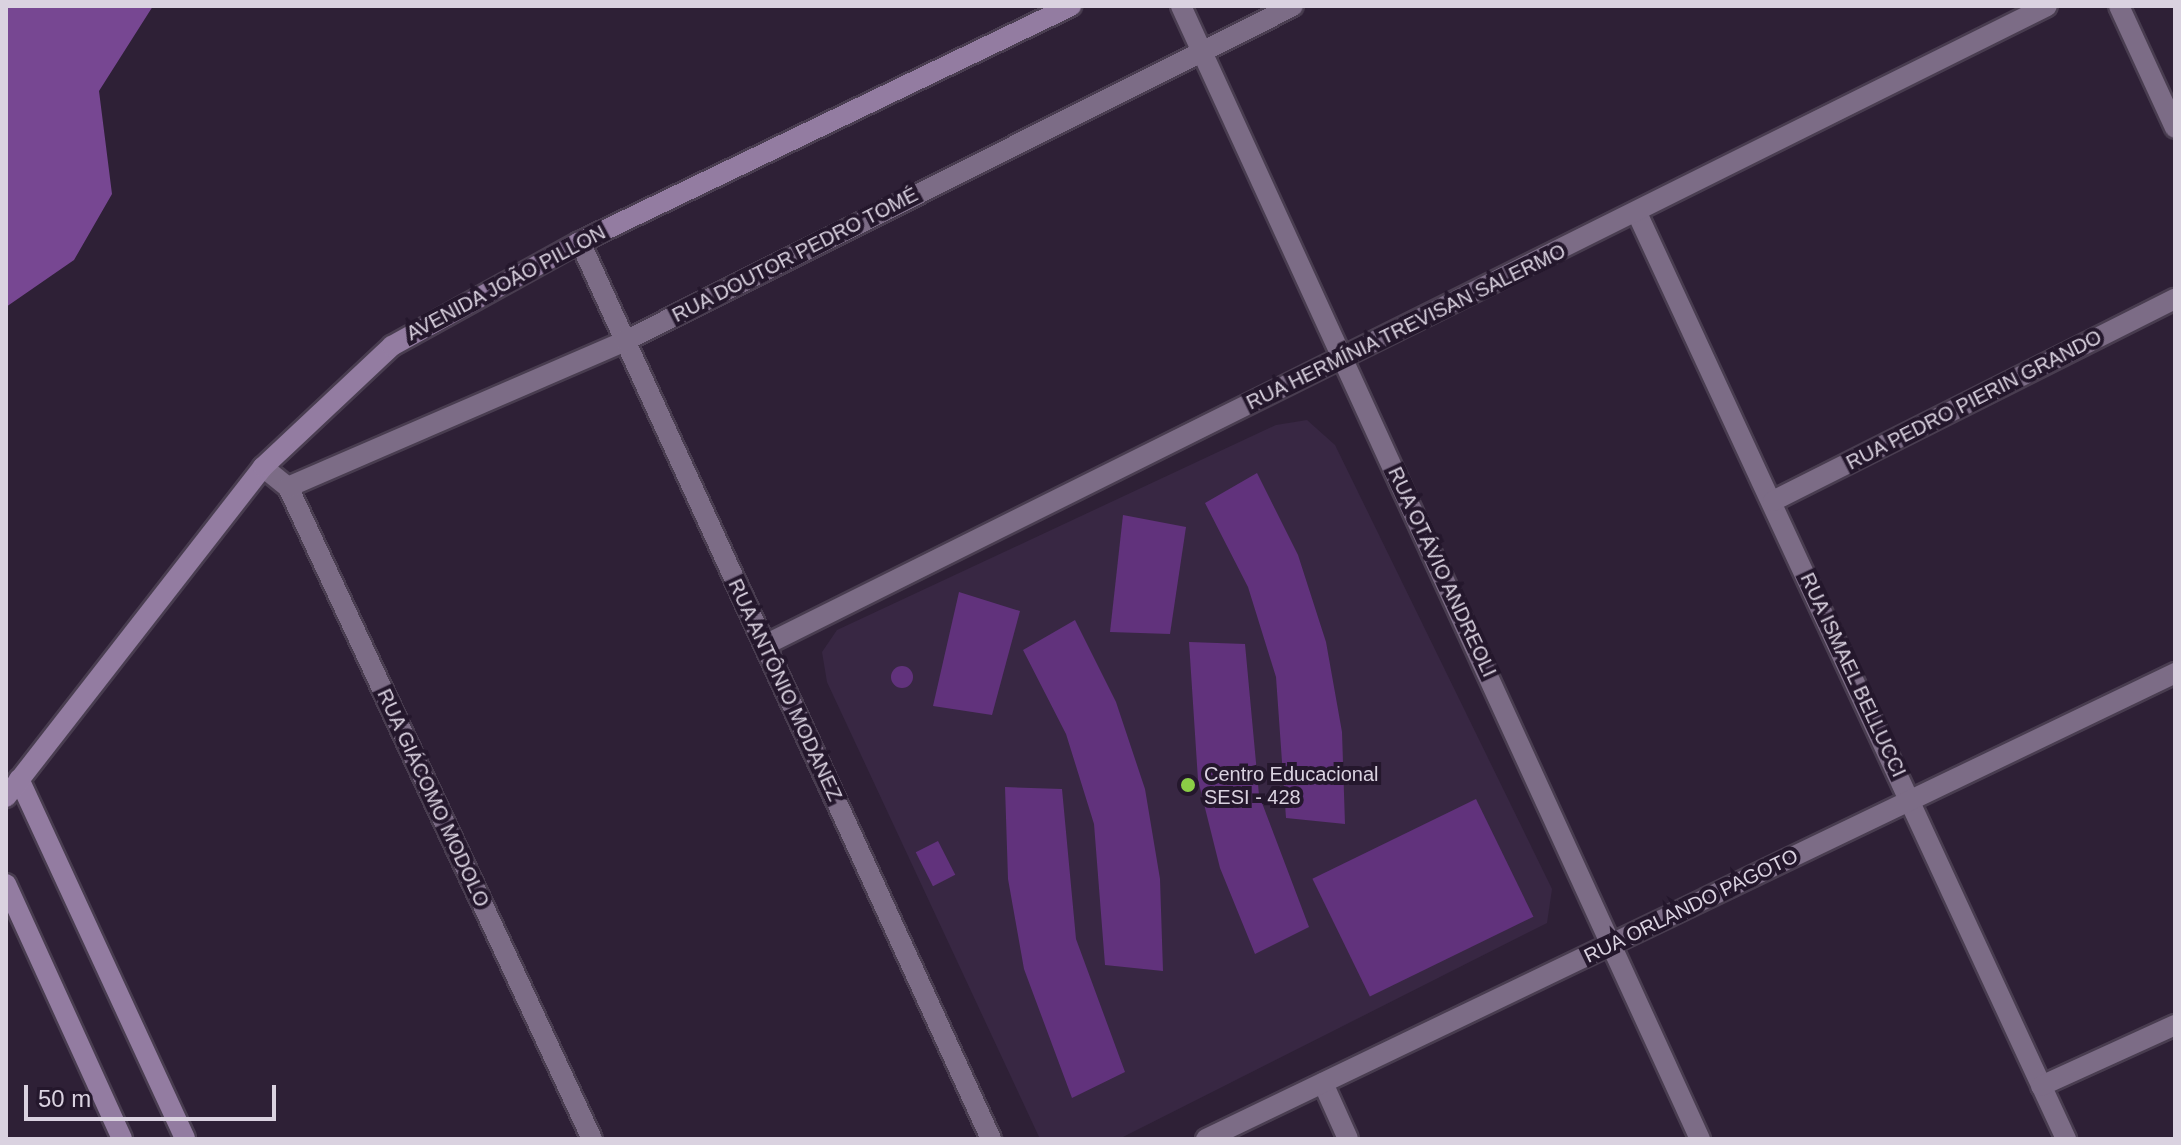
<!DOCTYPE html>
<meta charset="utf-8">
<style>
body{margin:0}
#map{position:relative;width:2181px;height:1145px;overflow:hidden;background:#2e2036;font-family:Helvetica,sans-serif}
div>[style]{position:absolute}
.built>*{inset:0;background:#382743}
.forest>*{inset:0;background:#774792}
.building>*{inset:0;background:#61327c;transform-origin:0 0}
.round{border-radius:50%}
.roads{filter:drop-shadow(2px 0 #493d50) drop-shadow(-2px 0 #493d50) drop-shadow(0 2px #493d50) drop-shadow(0 -2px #493d50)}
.street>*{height:20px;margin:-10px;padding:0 10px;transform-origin:10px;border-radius:10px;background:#7c6c86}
.secondary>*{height:20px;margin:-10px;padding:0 10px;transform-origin:10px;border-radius:10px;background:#937ca1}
.dots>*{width:22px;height:22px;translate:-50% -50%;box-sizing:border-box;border:4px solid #24172c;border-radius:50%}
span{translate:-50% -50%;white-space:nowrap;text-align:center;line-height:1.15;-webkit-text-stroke:8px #24172c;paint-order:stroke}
.street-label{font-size:20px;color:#dad2e0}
.poi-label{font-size:20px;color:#dad2e0}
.left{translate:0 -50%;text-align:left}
.frame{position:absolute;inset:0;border:8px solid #dad2e0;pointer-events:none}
.scale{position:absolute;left:24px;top:1085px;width:252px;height:36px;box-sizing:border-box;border:4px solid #dad2e0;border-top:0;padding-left:10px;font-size:24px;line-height:28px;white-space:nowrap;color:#dad2e0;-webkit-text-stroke:6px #24172c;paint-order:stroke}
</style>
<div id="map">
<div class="built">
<div style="clip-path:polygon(1307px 420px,1335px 445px,1552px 889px,1547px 923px,1119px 1139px,1040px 1139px,827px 682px,822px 652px,837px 630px,1276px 425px)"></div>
</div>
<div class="forest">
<div style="clip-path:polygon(6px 6px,153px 6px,99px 91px,112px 194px,74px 260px,6px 307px)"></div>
</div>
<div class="building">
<div style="clip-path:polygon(1257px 473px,1298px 555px,1326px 642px,1342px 732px,1345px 824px,1286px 818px,1276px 677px,1248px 587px,1205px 503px)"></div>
<div style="clip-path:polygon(1123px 515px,1186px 527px,1170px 634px,1110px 632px)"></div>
<div style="clip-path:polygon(959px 592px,1020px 611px,992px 715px,933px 706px)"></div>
<div style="clip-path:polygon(1075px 620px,1116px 702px,1145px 789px,1160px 879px,1163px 971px,1105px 965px,1094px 824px,1066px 734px,1023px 650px)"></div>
<div style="clip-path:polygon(1189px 642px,1245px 644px,1259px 795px,1309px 927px,1255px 954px,1220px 868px,1198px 780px)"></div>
<div class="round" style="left:891px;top:666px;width:22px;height:22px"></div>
<div style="clip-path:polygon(1005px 787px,1062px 789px,1076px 939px,1125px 1072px,1072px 1098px,1024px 969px,1008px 879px)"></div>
<div style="left:1476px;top:799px;width:131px;height:182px;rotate:64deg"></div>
<div style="left:938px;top:841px;width:38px;height:25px;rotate:63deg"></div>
</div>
<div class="roads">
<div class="street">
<div style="left:1181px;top:6px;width:1246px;rotate:65.39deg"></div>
<div style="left:2119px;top:6px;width:134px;rotate:65.3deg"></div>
<div style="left:1637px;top:213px;width:1021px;rotate:65.14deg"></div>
<div style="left:580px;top:242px;width:987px;rotate:65.38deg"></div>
<div style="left:263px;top:467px;width:32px;rotate:39deg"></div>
<div style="left:288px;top:487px;width:719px;rotate:65deg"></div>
<div style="left:288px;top:487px;width:367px;rotate:-23.4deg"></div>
<div style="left:625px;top:341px;width:747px;rotate:-26.63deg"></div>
<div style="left:1773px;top:501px;width:450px;rotate:-26.7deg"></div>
<div style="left:765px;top:645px;width:1432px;rotate:-26.49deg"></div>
<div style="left:1323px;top:1083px;width:61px;rotate:65.9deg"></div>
<div style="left:2041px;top:1086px;width:147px;rotate:-24.5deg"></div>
<div style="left:1206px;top:1139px;width:1075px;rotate:-25.68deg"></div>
</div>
<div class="secondary">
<div style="left:19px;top:779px;width:396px;rotate:65.2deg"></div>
<div style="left:6px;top:797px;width:418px;rotate:-52.1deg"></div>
<div style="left:263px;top:467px;width:177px;rotate:-43.2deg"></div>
<div style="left:392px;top:346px;width:215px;rotate:-29deg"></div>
<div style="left:580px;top:242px;width:545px;rotate:-25.67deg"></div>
<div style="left:6px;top:884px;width:280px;rotate:65.5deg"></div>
</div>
</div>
<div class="dots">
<div style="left:1188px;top:785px;background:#8bce46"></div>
</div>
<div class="street-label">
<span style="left:795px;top:255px;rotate:-27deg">RUA DOUTOR PEDRO TOMÉ</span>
<span style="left:506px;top:283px;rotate:-28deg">AVENIDA JOÃO PILLON</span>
<span style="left:1406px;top:327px;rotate:-26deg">RUA HERMÍNIA TREVISAN SALERMO</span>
<span style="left:1974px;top:400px;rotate:-27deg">RUA PEDRO PIERIN GRANDO</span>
<span style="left:1442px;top:572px;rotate:65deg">RUA OTÁVIO ANDREOLI</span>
<span style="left:1853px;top:675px;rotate:65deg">RUA ISMAEL BELLUCCI</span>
<span style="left:785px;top:690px;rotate:65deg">RUA ANTÔNIO MODANEZ</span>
<span style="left:433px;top:798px;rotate:65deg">RUA GIÁCOMO MODOLO</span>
<span style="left:1691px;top:906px;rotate:-26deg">RUA ORLANDO PAGOTO</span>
</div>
<div class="poi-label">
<span class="left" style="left:1204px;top:786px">Centro Educacional<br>SESI - 428</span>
</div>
<div class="frame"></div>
<div class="scale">50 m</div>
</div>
